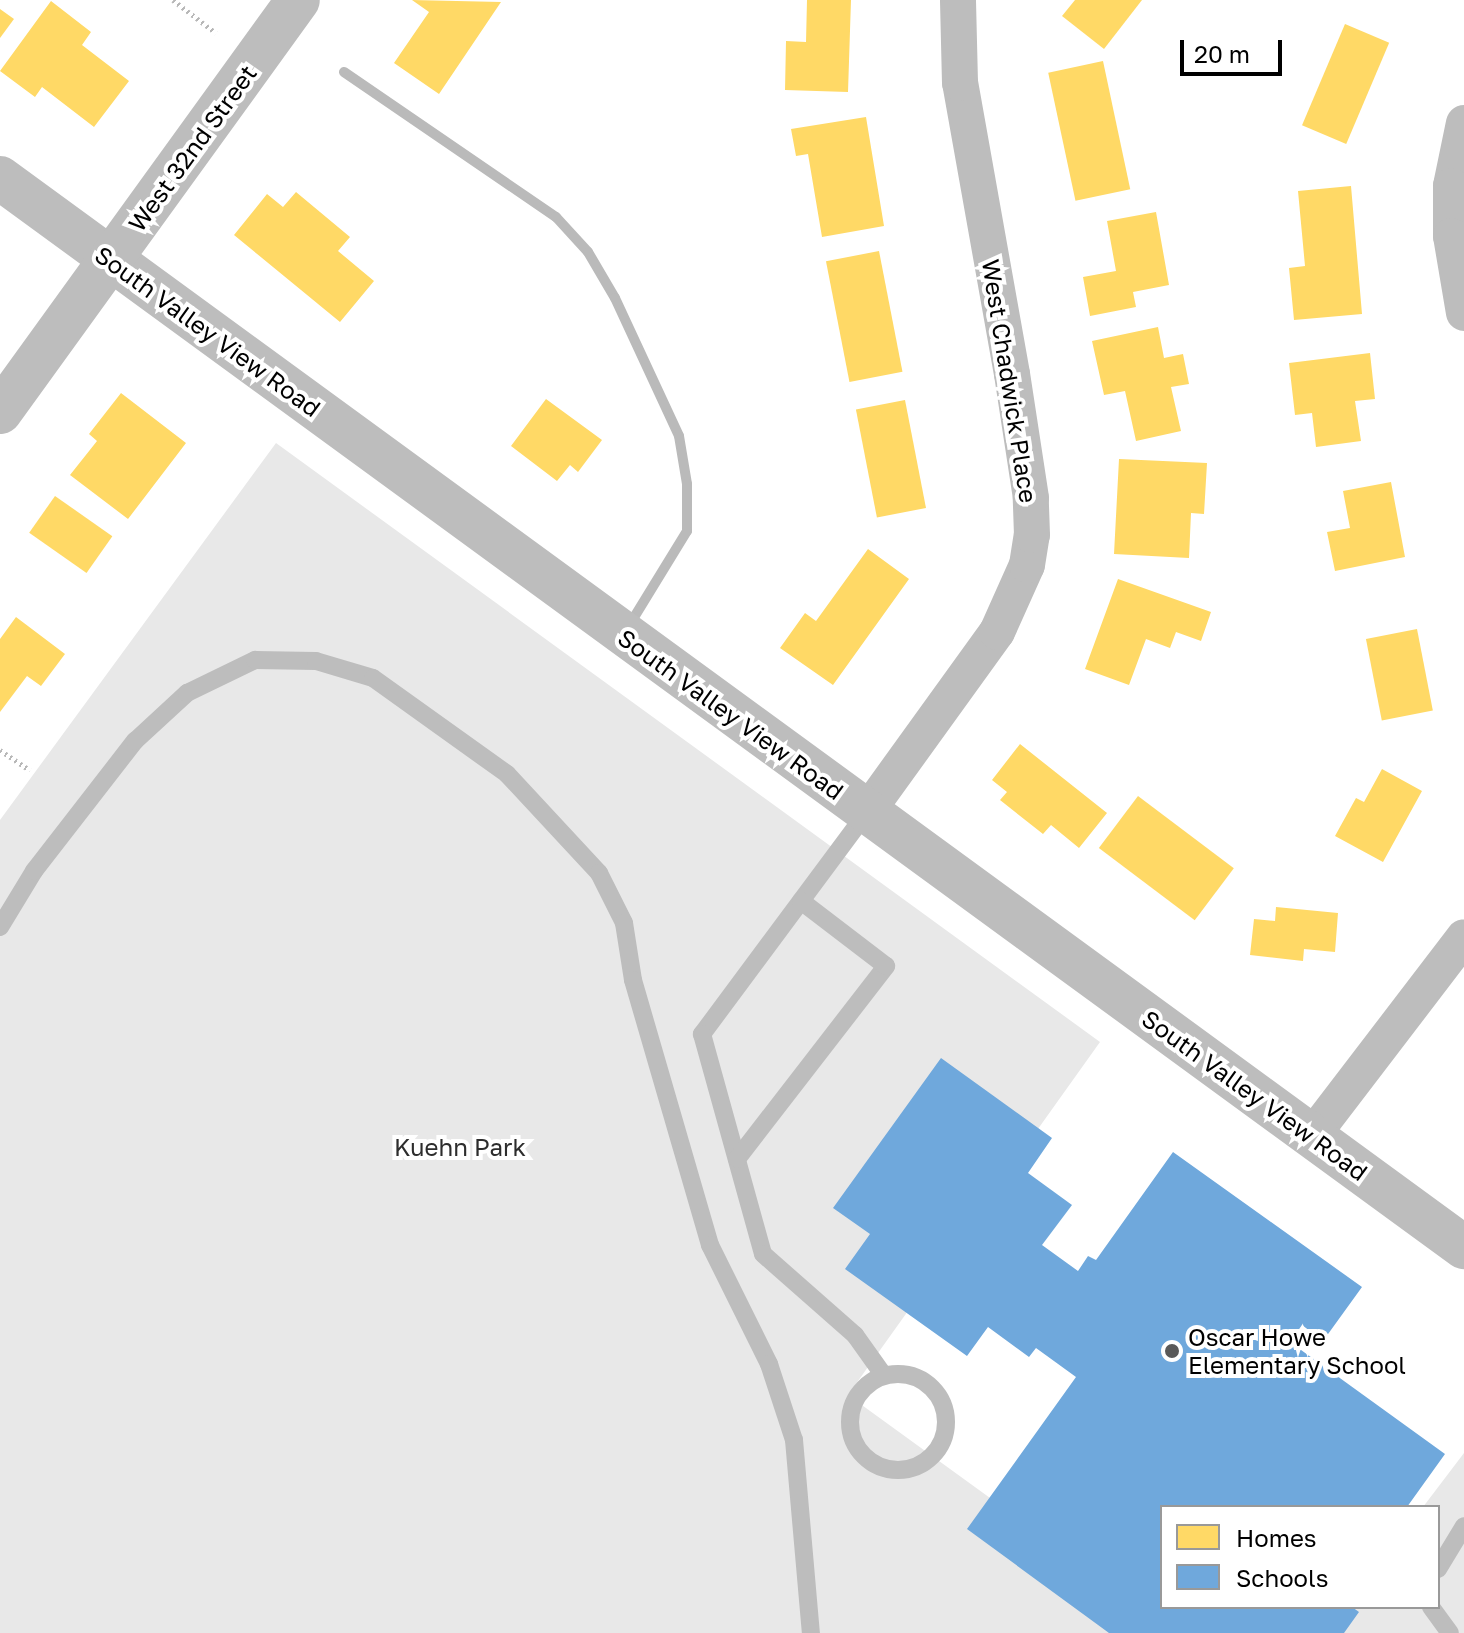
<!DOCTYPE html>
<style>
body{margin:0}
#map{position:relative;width:1464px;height:1633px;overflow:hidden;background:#fff;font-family:"Golos Text",sans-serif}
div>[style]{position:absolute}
.green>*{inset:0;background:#e8e8e8}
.homes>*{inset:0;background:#ffd966;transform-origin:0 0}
.schools>*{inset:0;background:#6fa8dc}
.stream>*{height:10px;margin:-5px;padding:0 5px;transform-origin:5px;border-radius:5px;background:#bababa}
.path>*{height:5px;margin-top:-2.5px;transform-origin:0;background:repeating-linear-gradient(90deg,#b8b8b8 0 2px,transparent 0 6px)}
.service>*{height:18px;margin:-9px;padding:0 9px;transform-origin:9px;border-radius:9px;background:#bdbdbd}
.service>.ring{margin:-9px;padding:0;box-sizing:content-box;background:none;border:18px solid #bdbdbd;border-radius:50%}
.minor>*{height:36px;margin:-18px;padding:0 18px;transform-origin:18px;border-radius:18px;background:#bdbdbd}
.tertiary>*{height:44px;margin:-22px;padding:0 22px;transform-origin:22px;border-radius:22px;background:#bdbdbd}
.dots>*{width:22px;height:22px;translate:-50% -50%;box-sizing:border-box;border:4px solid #fff;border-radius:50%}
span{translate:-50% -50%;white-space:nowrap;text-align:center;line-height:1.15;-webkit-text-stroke:8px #fff;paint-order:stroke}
.street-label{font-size:24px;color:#000}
.park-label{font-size:24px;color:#2d2d2d}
.poi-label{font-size:24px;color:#000}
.left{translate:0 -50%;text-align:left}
.legend{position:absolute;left:1160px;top:1505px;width:280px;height:104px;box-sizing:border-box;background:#fff;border:2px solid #999;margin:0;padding:10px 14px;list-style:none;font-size:24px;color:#000}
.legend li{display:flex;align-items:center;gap:16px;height:40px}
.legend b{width:40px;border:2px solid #999}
.scale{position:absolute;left:1180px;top:40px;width:102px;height:36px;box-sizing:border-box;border:4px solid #000;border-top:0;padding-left:10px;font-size:24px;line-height:28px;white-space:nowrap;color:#000;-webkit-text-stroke:6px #fff;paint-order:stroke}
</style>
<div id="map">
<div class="green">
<div style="clip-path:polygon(276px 443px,1100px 1042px,848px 1395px,1176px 1633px,0 1633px,0 820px)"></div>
<div style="clip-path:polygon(1464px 1453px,1464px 1633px,1329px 1633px,1348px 1607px,1438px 1607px,1438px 1507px,1423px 1507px)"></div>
</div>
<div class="homes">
<div style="clip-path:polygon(412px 0,501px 2px,439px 94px,394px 63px,429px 12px)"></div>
<div style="clip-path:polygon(807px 0,851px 0,848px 92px,785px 90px,786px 41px,806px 42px)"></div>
<div style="clip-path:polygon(1075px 0,1142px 0,1104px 49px,1062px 16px)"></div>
<div style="clip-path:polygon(51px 1px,91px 32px,82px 45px,129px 81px,94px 127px,42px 87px,35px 97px,0 71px)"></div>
<div style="clip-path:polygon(0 9px,14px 19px,0 38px)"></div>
<div style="left:1345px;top:24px;width:48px;height:110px;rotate:23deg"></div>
<div style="left:1103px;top:61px;width:131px;height:56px;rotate:78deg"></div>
<div style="clip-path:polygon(866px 117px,884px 226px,822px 237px,808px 154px,796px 156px,791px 129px)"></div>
<div style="clip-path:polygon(1351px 186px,1362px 314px,1294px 320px,1289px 268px,1305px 266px,1298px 191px)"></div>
<div style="clip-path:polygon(296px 192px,350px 237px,338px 251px,374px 281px,340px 322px,234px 235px,267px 194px,283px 207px)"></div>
<div style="clip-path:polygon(1156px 212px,1169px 285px,1133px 292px,1136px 307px,1090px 316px,1083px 277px,1116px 271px,1107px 221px)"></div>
<div style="left:879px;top:251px;width:123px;height:54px;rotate:79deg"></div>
<div style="clip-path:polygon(1158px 327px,1164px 358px,1183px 354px,1189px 384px,1171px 387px,1181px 431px,1136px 441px,1125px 391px,1104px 395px,1092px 341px)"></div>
<div style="clip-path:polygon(1370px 353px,1375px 399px,1355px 401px,1361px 441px,1316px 447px,1312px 413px,1295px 415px,1289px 363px)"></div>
<div style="clip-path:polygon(121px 393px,186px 443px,128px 519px,70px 475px,97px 441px,89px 434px)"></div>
<div style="clip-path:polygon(546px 399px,602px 440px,578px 472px,570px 465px,557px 481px,511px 446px)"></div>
<div style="left:905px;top:400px;width:110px;height:50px;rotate:79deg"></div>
<div style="clip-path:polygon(1119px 459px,1207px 463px,1204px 514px,1191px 513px,1189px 558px,1114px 554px)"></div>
<div style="clip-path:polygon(1391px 482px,1405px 557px,1335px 571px,1327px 532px,1350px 528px,1343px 491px)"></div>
<div style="left:55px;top:496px;width:70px;height:45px;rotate:35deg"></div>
<div style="clip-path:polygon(868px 549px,909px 579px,833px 685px,780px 648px,805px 613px,816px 621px)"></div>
<div style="clip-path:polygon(1118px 579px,1211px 612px,1201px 641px,1176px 632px,1170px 648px,1146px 639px,1129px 685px,1085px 669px)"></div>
<div style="clip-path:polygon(16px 617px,65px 654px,41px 686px,27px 676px,0 712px,0 639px)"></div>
<div style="left:1417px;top:629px;width:83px;height:52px;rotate:79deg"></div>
<div style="clip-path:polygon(1020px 744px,1107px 813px,1079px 848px,1051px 825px,1043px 834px,1000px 800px,1007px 792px,992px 780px)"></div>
<div style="clip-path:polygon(1382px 769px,1422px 791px,1383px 862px,1335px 836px,1356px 798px,1364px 802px)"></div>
<div style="left:1138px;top:796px;width:120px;height:65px;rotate:37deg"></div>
<div style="clip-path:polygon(1276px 907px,1338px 913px,1335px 952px,1304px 949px,1303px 961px,1250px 955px,1254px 919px,1275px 921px)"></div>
</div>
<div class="schools">
<div style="clip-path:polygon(941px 1058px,1052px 1138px,1028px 1173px,1072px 1205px,1042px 1245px,1078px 1271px,1088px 1256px,1096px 1260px,1173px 1152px,1362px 1287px,1323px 1341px,1302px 1325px,1290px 1342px,1445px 1454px,1407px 1507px,1162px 1507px,1162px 1607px,1352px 1607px,1359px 1612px,1344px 1633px,1109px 1633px,967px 1529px,1076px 1377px,1036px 1348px,1029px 1357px,988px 1327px,967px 1356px,845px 1269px,870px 1234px,833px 1208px)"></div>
</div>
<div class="stream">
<div style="left:344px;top:72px;width:257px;rotate:34.4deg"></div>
<div style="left:556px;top:217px;width:47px;rotate:47.6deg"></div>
<div style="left:588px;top:252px;width:53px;rotate:59.6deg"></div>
<div style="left:615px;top:298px;width:152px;rotate:65.1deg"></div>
<div style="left:679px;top:436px;width:49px;rotate:80.5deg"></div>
<div style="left:687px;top:484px;width:47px;rotate:90deg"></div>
<div style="left:687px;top:531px;width:109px;rotate:121.5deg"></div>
</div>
<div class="path">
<div style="left:173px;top:0;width:54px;rotate:37.5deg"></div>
<div style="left:0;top:750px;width:36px;rotate:34deg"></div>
</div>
<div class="service">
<div style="left:867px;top:812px;width:277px;rotate:126.6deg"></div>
<div style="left:702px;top:1034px;width:228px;rotate:74.5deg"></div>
<div style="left:763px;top:1254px;width:123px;rotate:41.4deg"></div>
<div style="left:855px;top:1335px;width:47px;rotate:54.6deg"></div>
<div style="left:0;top:927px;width:66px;rotate:-58.7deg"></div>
<div style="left:34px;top:871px;width:165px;rotate:-52.2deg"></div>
<div style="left:135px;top:741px;width:71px;rotate:-42.7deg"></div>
<div style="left:187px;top:693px;width:76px;rotate:-25.9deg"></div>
<div style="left:255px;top:660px;width:61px;rotate:0.9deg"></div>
<div style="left:316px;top:661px;width:59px;rotate:16.6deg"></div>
<div style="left:373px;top:678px;width:165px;rotate:35.6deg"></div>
<div style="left:507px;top:774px;width:135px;rotate:47.1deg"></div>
<div style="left:599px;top:873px;width:56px;rotate:63.4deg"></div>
<div style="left:624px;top:923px;width:58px;rotate:81deg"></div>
<div style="left:633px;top:980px;width:276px;rotate:73.8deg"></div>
<div style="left:710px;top:1245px;width:133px;rotate:63.6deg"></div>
<div style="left:769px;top:1364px;width:80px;rotate:71.8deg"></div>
<div style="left:794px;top:1440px;width:194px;rotate:85deg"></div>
<div style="left:737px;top:1159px;width:244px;rotate:-52.3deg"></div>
<div style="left:886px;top:966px;width:107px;rotate:-142.6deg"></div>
<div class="ring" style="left:850px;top:1374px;width:78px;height:78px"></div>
<div style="left:1438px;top:1569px;width:50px;rotate:-58.8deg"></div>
<div style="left:1431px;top:1607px;width:32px;rotate:54deg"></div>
</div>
<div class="minor">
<div style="left:1464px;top:123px;width:64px;rotate:101.7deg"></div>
<div style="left:1451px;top:186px;width:50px;rotate:90deg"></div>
<div style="left:1451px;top:236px;width:78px;rotate:80.4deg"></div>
<div style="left:867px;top:812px;width:222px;rotate:-54.2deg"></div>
<div style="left:997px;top:632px;width:73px;rotate:-65.9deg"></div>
<div style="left:1027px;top:565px;width:30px;rotate:-81deg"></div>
<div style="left:1032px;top:535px;width:37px;rotate:-92deg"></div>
<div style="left:1031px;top:498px;width:125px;rotate:-98.7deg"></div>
<div style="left:1012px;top:374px;width:296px;rotate:-100.1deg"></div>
<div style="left:960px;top:83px;width:83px;rotate:-91.4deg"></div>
<div style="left:1312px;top:1136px;width:250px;rotate:-52.6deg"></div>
</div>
<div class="tertiary">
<div style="left:0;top:178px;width:1813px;rotate:36.14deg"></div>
<div style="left:0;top:412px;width:508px;rotate:-54.12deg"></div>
</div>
<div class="dots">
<div style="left:1172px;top:1351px;background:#595959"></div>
</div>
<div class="street-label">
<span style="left:192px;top:148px;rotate:-54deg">West 32nd Street</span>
<span style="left:208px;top:331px;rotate:36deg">South Valley View Road</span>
<span style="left:1010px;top:381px;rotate:81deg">West Chadwick Place</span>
<span style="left:731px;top:714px;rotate:36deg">South Valley View Road</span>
<span style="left:1255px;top:1095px;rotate:36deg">South Valley View Road</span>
</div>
<div class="park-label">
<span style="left:460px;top:1147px">Kuehn Park</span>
</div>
<div class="poi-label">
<span class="left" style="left:1188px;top:1351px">Oscar Howe<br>Elementary School</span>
</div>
<ul class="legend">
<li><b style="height:22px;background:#ffd966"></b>Homes</li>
<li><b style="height:22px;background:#6fa8dc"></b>Schools</li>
</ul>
<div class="scale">20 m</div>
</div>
